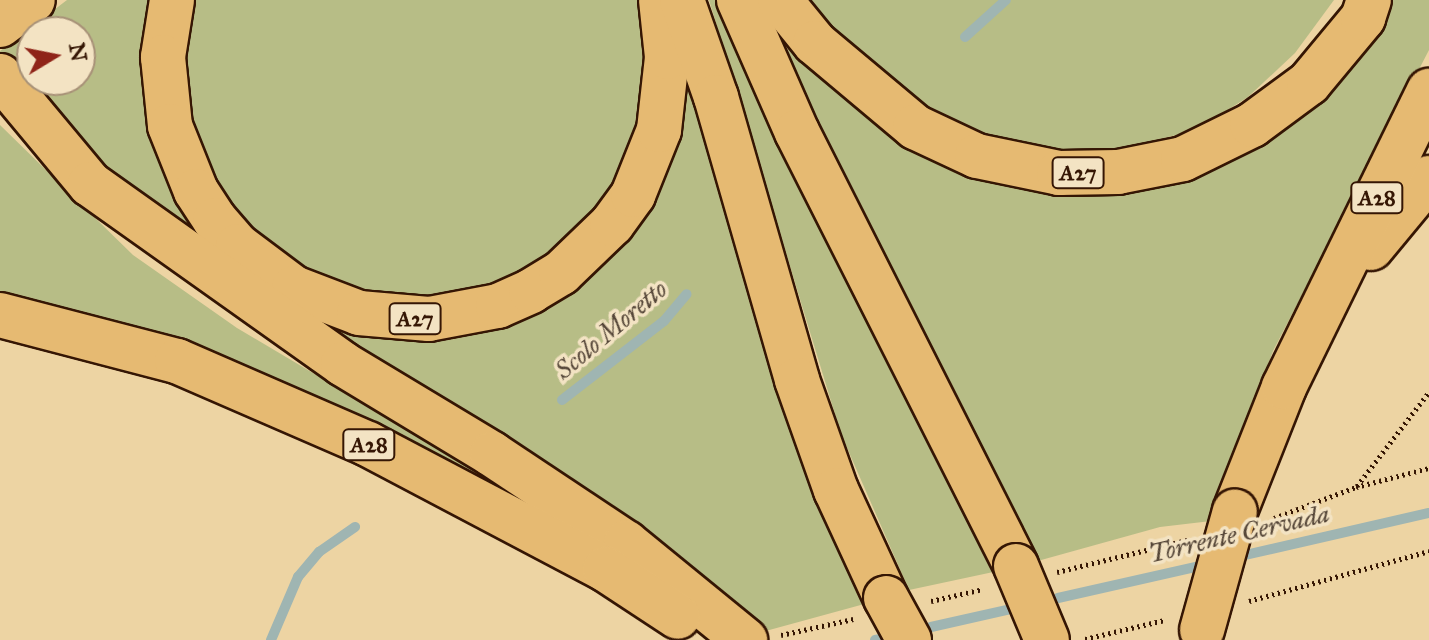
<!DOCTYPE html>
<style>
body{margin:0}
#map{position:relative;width:1429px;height:640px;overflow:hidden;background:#edd4a3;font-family:"IM FELL Great Primer",serif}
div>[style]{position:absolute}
.green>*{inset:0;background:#b7bd86}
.stream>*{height:10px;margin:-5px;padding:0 5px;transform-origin:5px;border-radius:5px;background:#9fb5b2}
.path>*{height:5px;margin-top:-2.5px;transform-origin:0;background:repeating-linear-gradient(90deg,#351604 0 2px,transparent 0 6px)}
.roads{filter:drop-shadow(2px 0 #351604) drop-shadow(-2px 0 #351604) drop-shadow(0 2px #351604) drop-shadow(0 -2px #351604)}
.motorway>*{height:44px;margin:-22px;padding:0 22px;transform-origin:22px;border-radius:22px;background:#e6ba72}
.bridges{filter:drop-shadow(2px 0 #351604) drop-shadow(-2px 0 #351604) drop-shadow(0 2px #351604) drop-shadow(0 -2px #351604)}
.motorway-bridge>*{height:44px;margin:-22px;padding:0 22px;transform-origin:22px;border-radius:22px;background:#e6ba72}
span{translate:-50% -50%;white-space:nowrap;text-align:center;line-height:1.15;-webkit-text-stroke:7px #f3e3c3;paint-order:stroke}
.shield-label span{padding:2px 6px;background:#f3e3c3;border:2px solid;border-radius:6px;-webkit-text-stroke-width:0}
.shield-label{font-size:22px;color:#351604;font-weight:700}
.water-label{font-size:26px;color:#554638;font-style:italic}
.north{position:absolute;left:16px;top:16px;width:80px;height:80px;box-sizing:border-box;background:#f3e3c3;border:2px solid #a79177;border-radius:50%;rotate:80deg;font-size:22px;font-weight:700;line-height:32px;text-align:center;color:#351604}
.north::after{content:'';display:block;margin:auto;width:28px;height:36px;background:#8f2418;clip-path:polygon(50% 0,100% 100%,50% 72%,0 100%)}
</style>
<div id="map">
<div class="green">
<div style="clip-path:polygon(evenodd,67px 0,159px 0,158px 132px,325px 321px,594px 271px,640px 217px,685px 92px,691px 89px,868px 603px,762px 632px,178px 243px,0 63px,0 51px,67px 0,32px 32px,80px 32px,80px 80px,32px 80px,32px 32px)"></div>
<div style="clip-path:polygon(194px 0,646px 0,652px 30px,631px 166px,570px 245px,479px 296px,382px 299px,311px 277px,252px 235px,198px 156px,186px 101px,185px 46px)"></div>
<div style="clip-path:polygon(709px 0,728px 0,998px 571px,909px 590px,841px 434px)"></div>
<div style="clip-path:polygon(804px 0,1334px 0,1295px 53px,1248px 97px,1196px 130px,1105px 153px,1038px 152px,965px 130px,922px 108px,858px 59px)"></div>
<div style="clip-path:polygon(1373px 0,1429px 0,1429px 50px,1273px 351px,1211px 521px,1160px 527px,1034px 562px,969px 419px,795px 74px,783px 33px,886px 121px,1165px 176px)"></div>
<div style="clip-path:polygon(0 125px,133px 255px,237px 328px,537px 506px,0 304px)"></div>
</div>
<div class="stream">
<div style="left:965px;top:37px;width:55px;rotate:-42.1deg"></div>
<div style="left:562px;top:400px;width:129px;rotate:-37.8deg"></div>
<div style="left:664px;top:321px;width:35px;rotate:-50deg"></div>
<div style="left:1232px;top:558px;width:202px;rotate:-12.9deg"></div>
<div style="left:1058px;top:598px;width:155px;rotate:-12.7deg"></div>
<div style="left:931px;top:627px;width:78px;rotate:-12.6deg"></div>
<div style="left:271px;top:640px;width:69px;rotate:-66.8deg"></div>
<div style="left:298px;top:577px;width:33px;rotate:-50deg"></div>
<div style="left:319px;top:552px;width:44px;rotate:-34.8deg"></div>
<div style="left:875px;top:640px;width:5px;rotate:-11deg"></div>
</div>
<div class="path">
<div style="left:1357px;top:486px;width:118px;rotate:-52.5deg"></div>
<div style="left:1274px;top:518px;width:88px;rotate:-20.7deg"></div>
<div style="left:1356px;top:487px;width:75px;rotate:-14.6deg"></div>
<div style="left:1057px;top:572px;width:134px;rotate:-13.8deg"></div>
<div style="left:931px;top:601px;width:53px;rotate:-13deg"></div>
<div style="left:1249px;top:601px;width:187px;rotate:-15.5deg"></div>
<div style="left:781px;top:635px;width:74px;rotate:-12.5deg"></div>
<div style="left:1085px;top:639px;width:82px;rotate:-13.4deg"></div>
</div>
<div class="roads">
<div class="motorway">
<div style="left:172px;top:0;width:58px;rotate:99deg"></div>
<div style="left:163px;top:57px;width:69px;rotate:84.2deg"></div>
<div style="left:170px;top:126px;width:70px;rotate:68.2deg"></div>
<div style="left:196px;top:191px;width:35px;rotate:57deg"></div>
<div style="left:215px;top:220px;width:35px;rotate:49deg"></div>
<div style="left:238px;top:246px;width:70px;rotate:36.9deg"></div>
<div style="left:294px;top:288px;width:70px;rotate:21deg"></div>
<div style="left:359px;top:313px;width:70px;rotate:4.9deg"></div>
<div style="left:429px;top:319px;width:70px;rotate:-10.7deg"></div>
<div style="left:498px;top:306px;width:36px;rotate:-24deg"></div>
<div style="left:531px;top:291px;width:35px;rotate:-31deg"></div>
<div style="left:561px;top:273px;width:71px;rotate:-43.9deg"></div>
<div style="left:612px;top:224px;width:36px;rotate:-54deg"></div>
<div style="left:633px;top:195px;width:70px;rotate:-68.2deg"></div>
<div style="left:659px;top:130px;width:73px;rotate:-83.7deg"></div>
<div style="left:667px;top:57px;width:57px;rotate:-96deg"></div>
<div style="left:682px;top:0;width:103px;rotate:70.7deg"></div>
<div style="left:716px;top:97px;width:294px;rotate:74deg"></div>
<div style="left:797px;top:380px;width:117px;rotate:70.5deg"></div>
<div style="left:836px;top:490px;width:119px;rotate:65.2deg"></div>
<div style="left:739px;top:0;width:144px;rotate:66.3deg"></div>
<div style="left:797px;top:132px;width:486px;rotate:63.2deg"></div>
<div style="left:780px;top:0;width:55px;rotate:50.9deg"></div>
<div style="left:815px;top:43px;width:131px;rotate:40deg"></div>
<div style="left:915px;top:127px;width:68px;rotate:25.1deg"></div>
<div style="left:977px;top:156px;width:84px;rotate:11.7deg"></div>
<div style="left:1059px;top:173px;width:59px;rotate:-1deg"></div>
<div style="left:1118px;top:172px;width:66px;rotate:-11.3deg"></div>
<div style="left:1183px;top:159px;width:77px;rotate:-26.2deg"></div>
<div style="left:1252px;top:125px;width:71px;rotate:-36.4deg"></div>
<div style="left:1309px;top:83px;width:85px;rotate:-50.3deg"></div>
<div style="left:1363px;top:18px;width:19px;rotate:-72deg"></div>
<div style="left:0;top:25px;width:41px;rotate:-37.1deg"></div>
<div style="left:0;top:76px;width:141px;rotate:50.2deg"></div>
<div style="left:90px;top:184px;width:310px;rotate:35.4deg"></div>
<div style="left:343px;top:364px;width:174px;rotate:31.1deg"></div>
<div style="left:492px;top:454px;width:161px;rotate:33.6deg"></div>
<div style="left:626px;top:543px;width:154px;rotate:39.2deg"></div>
<div style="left:1371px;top:248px;width:91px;rotate:-50.4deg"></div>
<div style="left:0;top:315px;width:183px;rotate:14.6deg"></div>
<div style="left:177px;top:361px;width:208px;rotate:23.5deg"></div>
<div style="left:368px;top:444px;width:268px;rotate:27.8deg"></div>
<div style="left:605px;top:569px;width:87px;rotate:33.3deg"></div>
<div style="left:1235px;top:511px;width:133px;rotate:-68.4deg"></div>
<div style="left:1284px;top:387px;width:330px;rotate:-63.9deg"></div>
</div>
</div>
<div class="bridges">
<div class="motorway-bridge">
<div style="left:1016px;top:566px;width:80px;rotate:67.3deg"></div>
<div style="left:886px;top:598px;width:48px;rotate:61.3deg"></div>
<div style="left:1202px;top:630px;width:123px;rotate:-74.5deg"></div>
</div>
</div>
<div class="shield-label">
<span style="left:1078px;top:173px">A27</span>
<span style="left:1377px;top:198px">A28</span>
<span style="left:415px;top:319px">A27</span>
<span style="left:369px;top:445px">A28</span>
</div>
<div class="water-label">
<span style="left:611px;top:330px;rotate:-40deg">Scolo Moretto</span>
<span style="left:1239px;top:534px;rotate:-13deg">Torrente Cervada</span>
</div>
<div class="north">N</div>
</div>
